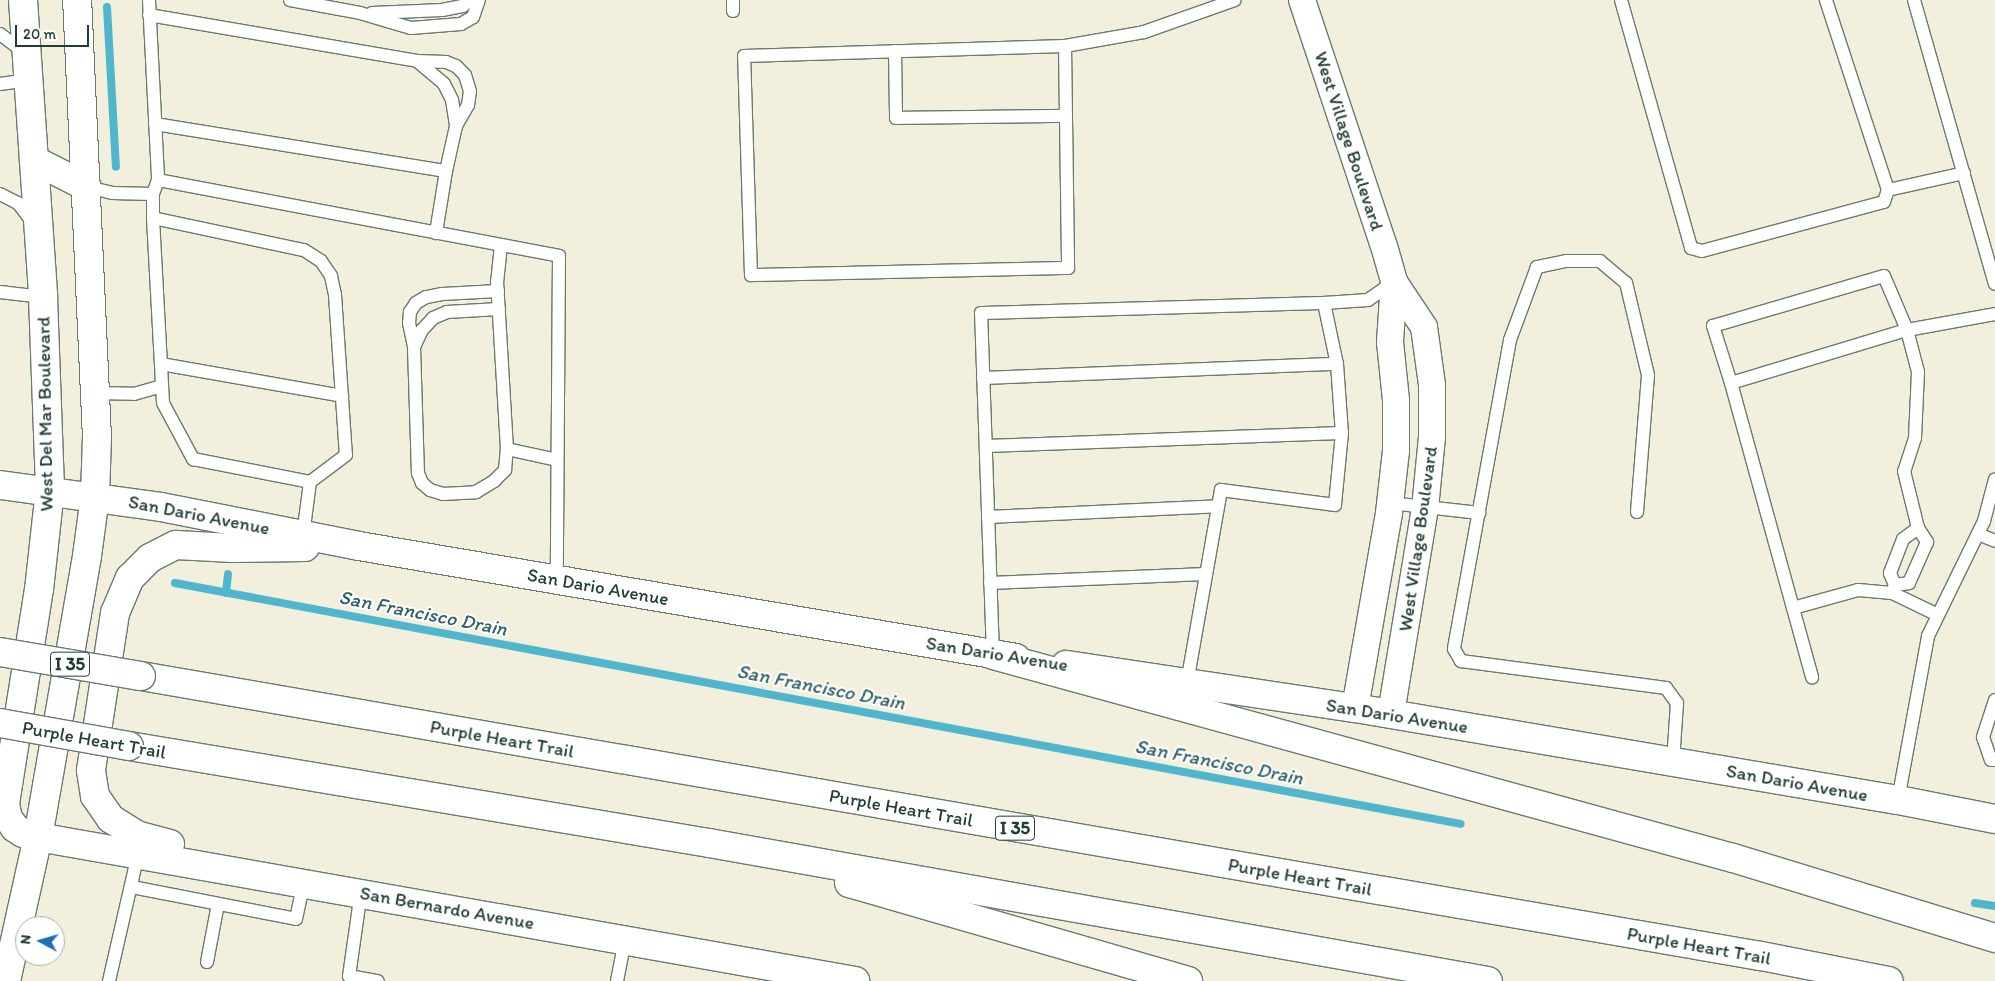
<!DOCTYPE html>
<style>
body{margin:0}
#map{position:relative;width:1995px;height:981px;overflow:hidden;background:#f3efdd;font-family:Itim,sans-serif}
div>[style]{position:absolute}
.stream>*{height:8px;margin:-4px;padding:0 4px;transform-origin:4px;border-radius:4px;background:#4fb6ce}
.roads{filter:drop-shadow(1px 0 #697b6f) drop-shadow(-1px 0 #697b6f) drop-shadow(0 1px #697b6f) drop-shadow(0 -1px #697b6f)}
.service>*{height:12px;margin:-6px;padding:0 6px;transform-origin:6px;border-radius:6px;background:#fff}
.minor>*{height:26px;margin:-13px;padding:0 13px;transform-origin:13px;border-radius:13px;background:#fff}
.secondary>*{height:28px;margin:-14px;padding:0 14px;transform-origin:14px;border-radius:14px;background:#fff}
.motorway>*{height:28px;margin:-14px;padding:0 14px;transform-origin:14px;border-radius:14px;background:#fff}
.bridges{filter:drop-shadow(1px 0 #697b6f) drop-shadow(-1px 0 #697b6f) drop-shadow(0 1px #697b6f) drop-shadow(0 -1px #697b6f)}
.motorway-bridge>*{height:28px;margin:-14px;padding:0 14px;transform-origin:14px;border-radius:14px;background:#fff}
span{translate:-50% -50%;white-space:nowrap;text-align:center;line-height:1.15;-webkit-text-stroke:4px #fff;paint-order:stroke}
.shield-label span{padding:1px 4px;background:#fff;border:1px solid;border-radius:4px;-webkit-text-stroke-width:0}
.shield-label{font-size:18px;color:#1f3d34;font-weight:700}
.street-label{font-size:19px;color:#1f3d34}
.water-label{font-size:20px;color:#2d6162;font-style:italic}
.north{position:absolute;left:15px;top:916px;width:50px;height:50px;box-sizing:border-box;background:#fff;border:1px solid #a5b1ae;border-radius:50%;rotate:276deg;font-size:14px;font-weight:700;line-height:20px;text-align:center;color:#1f3d34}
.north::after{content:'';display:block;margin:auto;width:18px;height:22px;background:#1f6fb2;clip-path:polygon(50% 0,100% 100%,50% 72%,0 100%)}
.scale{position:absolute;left:15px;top:25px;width:74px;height:22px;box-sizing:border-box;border:2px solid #1f3d34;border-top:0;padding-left:6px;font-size:15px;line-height:18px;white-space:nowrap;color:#1f3d34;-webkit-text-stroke:4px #fff;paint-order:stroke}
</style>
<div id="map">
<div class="stream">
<div style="left:107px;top:7px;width:160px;rotate:86.8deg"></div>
<div style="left:175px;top:583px;width:1308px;rotate:10.61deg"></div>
<div style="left:226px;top:593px;width:19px;rotate:-84deg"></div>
<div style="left:1975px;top:903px;width:20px;rotate:9deg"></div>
</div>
<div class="roads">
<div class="service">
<div style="left:149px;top:0;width:180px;rotate:87.1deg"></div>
<div style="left:158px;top:180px;width:408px;rotate:10.7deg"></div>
<div style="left:559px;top:256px;width:324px;rotate:90.4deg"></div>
<div style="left:290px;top:0;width:71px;rotate:10.5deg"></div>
<div style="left:360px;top:13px;width:53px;rotate:16.4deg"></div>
<div style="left:411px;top:28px;width:50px;rotate:-4.6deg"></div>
<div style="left:461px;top:24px;width:14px;rotate:-30deg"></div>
<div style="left:473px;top:17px;width:18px;rotate:-71deg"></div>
<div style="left:733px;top:0;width:11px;rotate:90deg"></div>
<div style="left:1621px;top:0;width:258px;rotate:74.2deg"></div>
<div style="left:1691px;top:248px;width:11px;rotate:15deg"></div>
<div style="left:1702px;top:251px;width:188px;rotate:-15.1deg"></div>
<div style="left:1884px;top:202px;width:13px;rotate:-72deg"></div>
<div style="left:1888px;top:190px;width:200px;rotate:-108.1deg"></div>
<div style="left:1914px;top:0;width:295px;rotate:74.1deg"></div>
<div style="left:372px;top:13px;width:70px;rotate:-2.5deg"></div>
<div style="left:442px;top:10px;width:21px;rotate:-11deg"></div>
<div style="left:463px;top:6px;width:8px;rotate:-45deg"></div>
<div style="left:149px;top:15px;width:272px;rotate:9.7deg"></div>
<div style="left:417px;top:61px;width:35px;rotate:40deg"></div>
<div style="left:444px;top:84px;width:18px;rotate:63deg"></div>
<div style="left:452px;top:100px;width:26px;rotate:81deg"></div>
<div style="left:456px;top:126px;width:46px;rotate:102.5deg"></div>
<div style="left:0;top:34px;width:30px;rotate:37deg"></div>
<div style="left:1065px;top:46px;width:222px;rotate:89.2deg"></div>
<div style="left:1068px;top:268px;width:317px;rotate:178.7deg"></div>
<div style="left:751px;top:275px;width:219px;rotate:-91.8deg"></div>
<div style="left:744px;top:56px;width:321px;rotate:-1.8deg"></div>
<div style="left:1065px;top:46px;width:80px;rotate:-10deg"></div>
<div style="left:1144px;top:32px;width:96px;rotate:-19.4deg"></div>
<div style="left:895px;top:51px;width:67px;rotate:89.1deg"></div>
<div style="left:896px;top:118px;width:170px;rotate:-0.7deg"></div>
<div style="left:417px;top:61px;width:29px;rotate:2deg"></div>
<div style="left:446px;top:62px;width:11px;rotate:22deg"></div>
<div style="left:456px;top:66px;width:13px;rotate:45deg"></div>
<div style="left:465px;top:75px;width:17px;rotate:73deg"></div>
<div style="left:470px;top:91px;width:14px;rotate:98deg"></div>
<div style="left:468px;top:105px;width:24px;rotate:120deg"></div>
<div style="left:0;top:84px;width:29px;rotate:-8deg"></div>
<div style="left:155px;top:124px;width:295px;rotate:9.2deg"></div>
<div style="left:446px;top:171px;width:63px;rotate:99.2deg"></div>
<div style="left:158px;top:180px;width:15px;rotate:110deg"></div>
<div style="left:153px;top:194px;width:24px;rotate:90deg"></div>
<div style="left:153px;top:218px;width:185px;rotate:86.9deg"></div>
<div style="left:163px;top:403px;width:64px;rotate:61.8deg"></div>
<div style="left:193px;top:459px;width:119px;rotate:11.1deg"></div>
<div style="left:310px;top:482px;width:53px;rotate:97.5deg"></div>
<div style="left:87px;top:187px;width:26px;rotate:13deg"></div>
<div style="left:112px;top:193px;width:41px;rotate:1.4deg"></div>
<div style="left:1888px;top:190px;width:78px;rotate:-12.6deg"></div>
<div style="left:0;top:194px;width:20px;rotate:27deg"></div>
<div style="left:18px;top:203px;width:25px;rotate:53deg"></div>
<div style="left:153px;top:218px;width:154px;rotate:12deg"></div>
<div style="left:304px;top:250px;width:20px;rotate:33deg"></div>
<div style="left:321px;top:261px;width:18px;rotate:56deg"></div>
<div style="left:331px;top:276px;width:19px;rotate:78deg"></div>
<div style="left:335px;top:295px;width:160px;rotate:86.1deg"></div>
<div style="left:346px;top:455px;width:45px;rotate:143.1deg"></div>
<div style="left:501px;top:245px;width:36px;rotate:96deg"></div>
<div style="left:497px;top:281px;width:168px;rotate:86.6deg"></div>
<div style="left:507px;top:449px;width:51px;rotate:12.4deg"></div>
<div style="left:498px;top:291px;width:56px;rotate:176.9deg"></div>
<div style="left:442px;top:294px;width:16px;rotate:169deg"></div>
<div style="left:426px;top:297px;width:12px;rotate:149deg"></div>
<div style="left:416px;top:303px;width:11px;rotate:124deg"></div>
<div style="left:410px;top:312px;width:11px;rotate:95deg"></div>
<div style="left:409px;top:323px;width:25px;rotate:78deg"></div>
<div style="left:414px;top:347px;width:126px;rotate:88.2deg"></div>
<div style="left:418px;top:473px;width:11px;rotate:68deg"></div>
<div style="left:422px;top:483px;width:11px;rotate:41deg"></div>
<div style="left:430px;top:490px;width:14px;rotate:17deg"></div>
<div style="left:443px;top:494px;width:33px;rotate:-3deg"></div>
<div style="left:476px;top:492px;width:21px;rotate:-31deg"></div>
<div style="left:494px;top:481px;width:16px;rotate:-45deg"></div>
<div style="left:505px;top:470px;width:21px;rotate:-85deg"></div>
<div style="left:0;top:292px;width:43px;rotate:6.6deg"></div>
<div style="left:1324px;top:303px;width:44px;rotate:-3.9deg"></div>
<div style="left:1368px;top:300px;width:32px;rotate:-35deg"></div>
<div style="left:414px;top:347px;width:19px;rotate:-65deg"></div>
<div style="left:422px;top:330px;width:16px;rotate:-47deg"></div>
<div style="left:433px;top:318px;width:15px;rotate:-23deg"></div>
<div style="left:447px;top:312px;width:52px;rotate:-3.3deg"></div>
<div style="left:161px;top:364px;width:184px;rotate:10deg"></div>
<div style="left:983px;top:378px;width:354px;rotate:-2.3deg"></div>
<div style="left:1731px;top:383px;width:60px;rotate:-107.5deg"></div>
<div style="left:1713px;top:326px;width:178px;rotate:-16.3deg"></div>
<div style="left:1884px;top:276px;width:59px;rotate:66.9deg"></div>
<div style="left:1907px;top:330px;width:43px;rotate:75.3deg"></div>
<div style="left:1918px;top:372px;width:66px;rotate:92.6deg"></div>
<div style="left:1915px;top:438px;width:35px;rotate:108deg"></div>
<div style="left:1904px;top:471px;width:59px;rotate:76.2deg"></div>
<div style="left:95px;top:393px;width:39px;rotate:1deg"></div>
<div style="left:134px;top:394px;width:29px;rotate:-16deg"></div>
<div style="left:986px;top:446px;width:356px;rotate:-2.1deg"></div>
<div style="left:1390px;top:503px;width:90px;rotate:6.4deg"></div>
<div style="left:1637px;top:512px;width:137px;rotate:-85.4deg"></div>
<div style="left:1648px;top:375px;width:95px;rotate:-103.4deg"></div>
<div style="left:1626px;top:283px;width:34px;rotate:-140deg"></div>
<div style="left:1600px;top:261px;width:34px;rotate:180deg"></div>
<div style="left:1566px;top:261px;width:30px;rotate:168deg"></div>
<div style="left:1537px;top:267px;width:78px;rotate:110.3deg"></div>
<div style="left:1510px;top:340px;width:314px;rotate:100.3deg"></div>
<div style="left:1454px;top:649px;width:14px;rotate:60deg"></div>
<div style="left:1461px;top:661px;width:207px;rotate:7.5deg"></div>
<div style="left:1666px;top:688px;width:19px;rotate:54deg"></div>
<div style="left:1677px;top:703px;width:59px;rotate:93.9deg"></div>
<div style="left:988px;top:517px;width:230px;rotate:-2.7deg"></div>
<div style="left:1978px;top:534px;width:18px;rotate:22deg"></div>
<div style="left:990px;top:583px;width:216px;rotate:-2.4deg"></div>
<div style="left:1892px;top:593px;width:9px;rotate:-69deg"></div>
<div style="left:1895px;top:585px;width:13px;rotate:-113deg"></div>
<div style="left:1890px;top:573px;width:36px;rotate:-69deg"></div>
<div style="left:1903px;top:539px;width:19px;rotate:-36deg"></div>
<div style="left:1918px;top:528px;width:17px;rotate:57deg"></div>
<div style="left:1927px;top:542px;width:45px;rotate:113.7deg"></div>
<div style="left:1909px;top:583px;width:14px;rotate:172deg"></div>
<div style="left:1793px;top:608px;width:72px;rotate:74.6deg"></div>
<div style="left:1938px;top:615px;width:51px;rotate:-154.4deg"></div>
<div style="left:1892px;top:593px;width:34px;rotate:-175deg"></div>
<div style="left:1858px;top:590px;width:67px;rotate:164.5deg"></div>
<div style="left:1793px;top:608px;width:233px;rotate:-105.4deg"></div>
<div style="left:1731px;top:383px;width:184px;rotate:-16.8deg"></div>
<div style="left:1907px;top:330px;width:89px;rotate:-10.3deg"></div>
<div style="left:993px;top:655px;width:342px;rotate:-92deg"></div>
<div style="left:981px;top:313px;width:343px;rotate:-1.7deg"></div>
<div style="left:1324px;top:303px;width:62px;rotate:78deg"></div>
<div style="left:1337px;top:364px;width:69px;rotate:85.9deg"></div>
<div style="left:1342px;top:433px;width:72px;rotate:95.6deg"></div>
<div style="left:1335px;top:505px;width:115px;rotate:-172.5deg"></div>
<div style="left:1221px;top:490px;width:196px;rotate:100deg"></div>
<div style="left:1995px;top:700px;width:39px;rotate:108deg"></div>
<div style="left:1983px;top:737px;width:24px;rotate:71deg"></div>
<div style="left:1991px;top:760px;width:4px"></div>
<div style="left:1898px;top:800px;width:167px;rotate:-79.6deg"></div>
<div style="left:1928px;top:636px;width:128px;rotate:-64deg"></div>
<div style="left:1984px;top:521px;width:43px;rotate:-75.3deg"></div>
<div style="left:132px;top:887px;width:167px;rotate:11deg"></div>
<div style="left:296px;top:919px;width:38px;rotate:-78deg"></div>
<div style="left:361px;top:892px;width:85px;rotate:98.1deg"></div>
<div style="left:349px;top:976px;width:29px;rotate:10deg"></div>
<div style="left:207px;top:962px;width:59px;rotate:-79.3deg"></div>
<div style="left:109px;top:981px;width:130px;rotate:-77.1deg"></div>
<div style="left:617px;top:981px;width:42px;rotate:-79deg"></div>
</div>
<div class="minor">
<div style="left:1302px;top:0;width:259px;rotate:71.6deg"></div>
<div style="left:1384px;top:246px;width:37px;rotate:74deg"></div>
<div style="left:1394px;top:282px;width:54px;rotate:56.3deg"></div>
<div style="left:1424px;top:327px;width:59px;rotate:82.1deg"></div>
<div style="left:1432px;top:385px;width:52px;rotate:90deg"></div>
<div style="left:1432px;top:437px;width:71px;rotate:95.6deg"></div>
<div style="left:1425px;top:508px;width:209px;rotate:99.4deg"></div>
<div style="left:1355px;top:708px;width:198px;rotate:-80.1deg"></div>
<div style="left:1389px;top:513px;width:62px;rotate:-83.6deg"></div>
<div style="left:1396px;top:451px;width:51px;rotate:-90deg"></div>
<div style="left:1396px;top:400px;width:58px;rotate:-95.9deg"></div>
<div style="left:1390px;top:342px;width:60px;rotate:-86.2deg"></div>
</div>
<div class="secondary">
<div style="left:23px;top:0;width:298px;rotate:86.1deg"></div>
<div style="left:43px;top:297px;width:193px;rotate:87.9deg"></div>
<div style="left:50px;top:490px;width:100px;rotate:96.3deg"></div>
<div style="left:39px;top:589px;width:218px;rotate:99deg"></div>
<div style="left:5px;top:804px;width:14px;rotate:78deg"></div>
<div style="left:8px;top:818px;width:12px;rotate:55deg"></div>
<div style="left:15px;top:828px;width:9px;rotate:32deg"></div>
<div style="left:23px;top:833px;width:16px;rotate:15deg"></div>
<div style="left:38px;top:837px;width:830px;rotate:10deg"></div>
<div style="left:34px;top:160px;width:59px;rotate:27deg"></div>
<div style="left:0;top:485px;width:162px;rotate:7.8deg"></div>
<div style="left:161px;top:507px;width:202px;rotate:11.1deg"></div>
<div style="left:359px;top:546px;width:666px;rotate:9.67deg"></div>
<div style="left:1066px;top:665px;width:292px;rotate:8.5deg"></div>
<div style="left:1355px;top:708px;width:551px;rotate:9.62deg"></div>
<div style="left:1898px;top:800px;width:99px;rotate:11.1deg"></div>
<div style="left:170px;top:844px;width:34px;rotate:-165deg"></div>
<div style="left:137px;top:835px;width:31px;rotate:-148deg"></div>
<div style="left:111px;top:819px;width:28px;rotate:-125deg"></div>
<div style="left:95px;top:796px;width:26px;rotate:-99deg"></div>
<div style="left:91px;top:770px;width:159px;rotate:-81.3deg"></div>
<div style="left:115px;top:613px;width:38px;rotate:-67deg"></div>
<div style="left:130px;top:578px;width:28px;rotate:-45deg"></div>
<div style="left:150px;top:558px;width:29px;rotate:-27deg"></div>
<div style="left:176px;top:545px;width:56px;rotate:3.1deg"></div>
<div style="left:232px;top:548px;width:73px;rotate:-0.8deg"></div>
<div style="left:6px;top:981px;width:148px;rotate:-77.5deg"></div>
<div style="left:38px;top:837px;width:285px;rotate:-80.1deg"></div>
<div style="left:87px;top:556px;width:60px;rotate:-82.3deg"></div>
<div style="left:95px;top:497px;width:59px;rotate:-88.1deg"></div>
<div style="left:97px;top:438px;width:438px;rotate:-92.6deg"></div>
</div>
<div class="motorway">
<div style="left:993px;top:655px;width:767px;rotate:15.34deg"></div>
<div style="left:1733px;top:858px;width:274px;rotate:17deg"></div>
<div style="left:141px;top:676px;width:1644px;rotate:9.81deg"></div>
<div style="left:1761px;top:956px;width:130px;rotate:11.1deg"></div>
<div style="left:129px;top:746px;width:588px;rotate:9.49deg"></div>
<div style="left:709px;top:843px;width:791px;rotate:10.05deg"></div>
<div style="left:849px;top:883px;width:353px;rotate:16.1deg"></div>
</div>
</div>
<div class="bridges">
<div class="motorway-bridge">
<div style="left:0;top:652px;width:143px;rotate:9.7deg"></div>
<div style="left:0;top:723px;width:131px;rotate:10.1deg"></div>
</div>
</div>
<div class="shield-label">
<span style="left:70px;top:664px">I 35</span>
<span style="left:1015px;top:828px">I 35</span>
</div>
<div class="street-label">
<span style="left:1349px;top:141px;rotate:72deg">West Village Boulevard</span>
<span style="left:45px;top:414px;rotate:-91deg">West Del Mar Boulevard</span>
<span style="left:199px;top:515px;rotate:11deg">San Dario Avenue</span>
<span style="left:1418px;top:539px;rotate:-82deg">West Village Boulevard</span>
<span style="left:598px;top:587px;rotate:10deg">San Dario Avenue</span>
<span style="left:997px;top:654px;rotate:9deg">San Dario Avenue</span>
<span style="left:1397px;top:716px;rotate:9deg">San Dario Avenue</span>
<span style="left:502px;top:739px;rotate:10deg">Purple Heart Trail</span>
<span style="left:94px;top:740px;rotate:10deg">Purple Heart Trail</span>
<span style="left:1797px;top:783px;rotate:10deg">San Dario Avenue</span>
<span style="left:901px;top:808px;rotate:10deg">Purple Heart Trail</span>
<span style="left:1300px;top:877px;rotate:10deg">Purple Heart Trail</span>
<span style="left:447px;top:908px;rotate:10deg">San Bernardo Avenue</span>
<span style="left:1699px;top:946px;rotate:10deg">Purple Heart Trail</span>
</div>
<div class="water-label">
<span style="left:423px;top:613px;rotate:11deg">San Francisco Drain</span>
<span style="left:821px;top:687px;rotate:11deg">San Francisco Drain</span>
<span style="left:1219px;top:762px;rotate:11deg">San Francisco Drain</span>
</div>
<div class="north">N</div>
<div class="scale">20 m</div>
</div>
